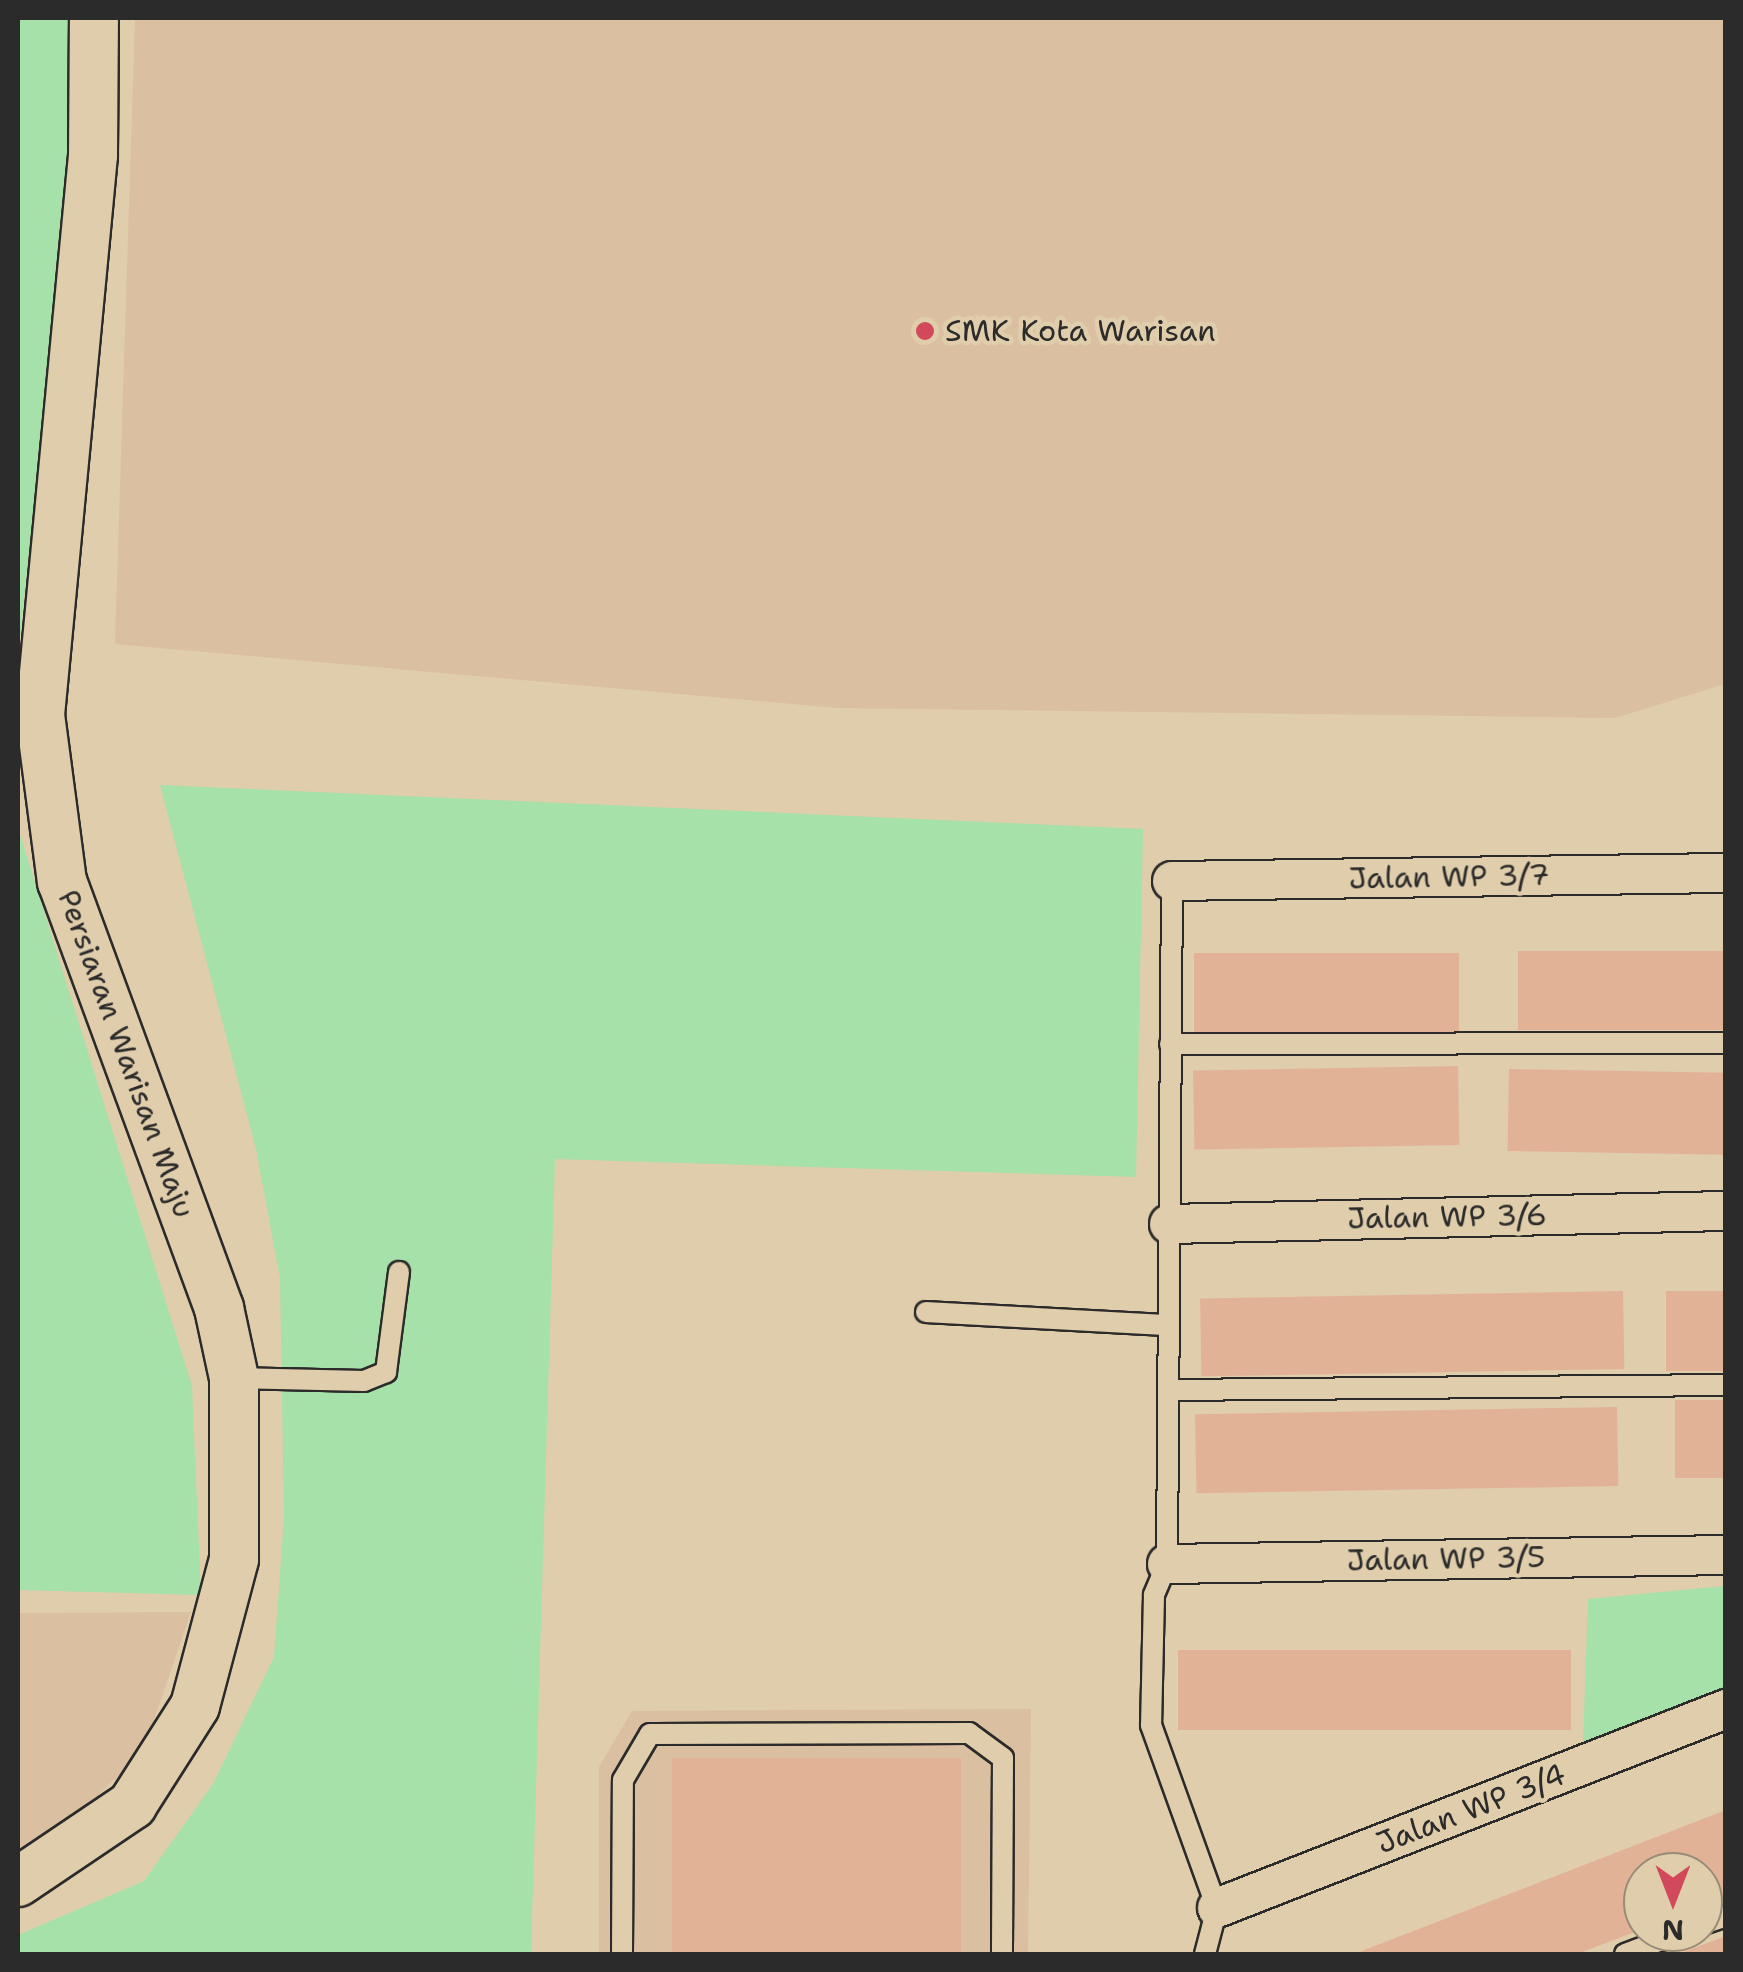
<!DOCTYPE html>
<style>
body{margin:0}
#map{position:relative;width:1743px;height:1972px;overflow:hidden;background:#e0cdab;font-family:"Shantell Sans",sans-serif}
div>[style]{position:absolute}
.built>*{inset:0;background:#dabfa0}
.green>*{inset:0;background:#a5e1a8}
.building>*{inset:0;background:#e2b297;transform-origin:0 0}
.roads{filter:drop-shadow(2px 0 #2b2b2b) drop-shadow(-2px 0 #2b2b2b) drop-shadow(0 2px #2b2b2b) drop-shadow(0 -2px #2b2b2b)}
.service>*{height:20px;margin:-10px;padding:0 10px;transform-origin:10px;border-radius:10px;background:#e0cdab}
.minor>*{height:38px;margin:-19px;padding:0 19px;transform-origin:19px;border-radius:19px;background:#e0cdab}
.tertiary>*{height:48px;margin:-24px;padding:0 24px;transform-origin:24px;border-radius:24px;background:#e0cdab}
.dots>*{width:28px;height:28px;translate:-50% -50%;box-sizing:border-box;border:5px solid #e0cdab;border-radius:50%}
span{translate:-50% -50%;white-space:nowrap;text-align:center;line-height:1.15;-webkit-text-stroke:9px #e0cdab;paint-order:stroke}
.poi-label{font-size:30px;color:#2b2b2b}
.left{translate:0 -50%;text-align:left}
.street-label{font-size:30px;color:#2b2b2b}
.frame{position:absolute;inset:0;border:20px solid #2b2b2b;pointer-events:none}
.north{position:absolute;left:1623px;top:1852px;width:100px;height:100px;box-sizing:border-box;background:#e0cdab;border:2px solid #988c78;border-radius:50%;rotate:180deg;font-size:28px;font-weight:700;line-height:40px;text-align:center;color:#2b2b2b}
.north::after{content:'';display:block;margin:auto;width:35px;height:45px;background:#d1495b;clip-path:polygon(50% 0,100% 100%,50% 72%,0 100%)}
</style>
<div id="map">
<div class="built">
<div style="clip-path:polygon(135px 18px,1725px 18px,1725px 684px,1615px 718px,837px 708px,115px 644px)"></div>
<div style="clip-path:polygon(191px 1612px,143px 1752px,49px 1842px,18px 1853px,18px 1613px)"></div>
<div style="clip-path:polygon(1031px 1709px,1028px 1954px,599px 1954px,599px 1767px,632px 1711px)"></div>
</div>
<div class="green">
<div style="clip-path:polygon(18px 18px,75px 18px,76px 95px,18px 658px)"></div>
<div style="clip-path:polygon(160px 785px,1143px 829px,1136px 1177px,555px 1159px,531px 1954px,18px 1954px,18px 1935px,144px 1881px,213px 1784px,274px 1657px,284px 1517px,280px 1278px,256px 1149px)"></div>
<div style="clip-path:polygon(18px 828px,192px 1386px,201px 1595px,18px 1590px)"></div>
<div style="clip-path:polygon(1725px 1586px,1725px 1690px,1583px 1746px,1588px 1599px)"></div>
</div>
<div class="building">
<div style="left:1518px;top:951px;width:208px;height:79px"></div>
<div style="left:1194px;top:953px;width:265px;height:79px"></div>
<div style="left:1458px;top:1066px;width:79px;height:265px;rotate:89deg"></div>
<div style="left:1509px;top:1069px;width:217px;height:82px;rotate:1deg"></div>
<div style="left:1623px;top:1291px;width:78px;height:423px;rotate:89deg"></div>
<div style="left:1666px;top:1291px;width:60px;height:80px"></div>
<div style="left:1675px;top:1400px;width:51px;height:78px"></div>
<div style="left:1617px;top:1407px;width:79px;height:422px;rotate:89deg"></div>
<div style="left:1178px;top:1650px;width:393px;height:80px"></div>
<div style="left:672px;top:1758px;width:289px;height:196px"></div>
<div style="clip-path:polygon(1726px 1810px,1726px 1897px,1703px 1906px,1703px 1872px,1643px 1872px,1643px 1929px,1577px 1954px,1354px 1954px)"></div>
<div style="clip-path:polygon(1726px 1936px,1726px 1954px,1678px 1954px)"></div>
</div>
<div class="roads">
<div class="service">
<div style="left:1172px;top:881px;width:683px;rotate:90.42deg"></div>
<div style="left:1167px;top:1564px;width:34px;rotate:113deg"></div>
<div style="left:1154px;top:1595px;width:130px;rotate:91.3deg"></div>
<div style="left:1151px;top:1725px;width:195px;rotate:70.2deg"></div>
<div style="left:1217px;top:1908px;width:48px;rotate:104.6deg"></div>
<div style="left:1170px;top:1044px;width:556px;rotate:-0.1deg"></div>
<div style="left:926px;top:1312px;width:243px;rotate:3.1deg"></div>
<div style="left:234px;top:1378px;width:130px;rotate:1.3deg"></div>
<div style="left:364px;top:1381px;width:24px;rotate:-22deg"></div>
<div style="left:386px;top:1372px;width:101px;rotate:-82.6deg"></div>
<div style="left:1168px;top:1390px;width:558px;rotate:-0.51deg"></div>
<div style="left:1703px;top:1924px;width:24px;rotate:-19deg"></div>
<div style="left:622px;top:1954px;width:174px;rotate:-89.7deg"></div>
<div style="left:623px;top:1780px;width:53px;rotate:-59.6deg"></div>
<div style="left:650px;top:1734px;width:319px;rotate:-0.2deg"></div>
<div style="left:969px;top:1733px;width:42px;rotate:36.3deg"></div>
<div style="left:1003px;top:1758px;width:196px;rotate:90.3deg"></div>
<div style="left:1625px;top:1954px;width:62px;rotate:-20.8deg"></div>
</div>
<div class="minor">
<div style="left:1172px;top:881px;width:554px;rotate:-0.83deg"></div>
<div style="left:1169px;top:1224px;width:557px;rotate:-1.34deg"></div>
<div style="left:1167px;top:1564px;width:559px;rotate:-0.92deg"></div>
<div style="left:1217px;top:1908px;width:547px;rotate:-21.35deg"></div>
</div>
<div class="tertiary">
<div style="left:18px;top:1882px;width:138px;rotate:-34deg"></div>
<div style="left:132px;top:1805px;width:117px;rotate:-57.5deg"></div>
<div style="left:195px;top:1706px;width:152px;rotate:-75.1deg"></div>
<div style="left:234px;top:1559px;width:181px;rotate:-90deg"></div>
<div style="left:234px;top:1378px;width:72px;rotate:-102.1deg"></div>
<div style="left:219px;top:1308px;width:454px;rotate:-110.2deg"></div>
<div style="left:62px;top:882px;width:168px;rotate:-97.5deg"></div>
<div style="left:40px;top:715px;width:563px;rotate:-84.59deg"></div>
<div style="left:93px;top:155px;width:137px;rotate:-89.6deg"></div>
</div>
</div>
<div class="dots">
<div style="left:925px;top:331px;background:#d1495b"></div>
</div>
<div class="poi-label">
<span class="left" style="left:945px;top:331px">SMK Kota Warisan</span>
</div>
<div class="street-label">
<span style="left:1449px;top:877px;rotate:-1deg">Jalan WP 3/7</span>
<span style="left:126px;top:1054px;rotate:70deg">Persiaran Warisan Maju</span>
<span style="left:1447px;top:1217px;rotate:-1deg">Jalan WP 3/6</span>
<span style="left:1446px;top:1559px;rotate:-1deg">Jalan WP 3/5</span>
<span style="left:1471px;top:1809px;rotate:-21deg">Jalan WP 3/4</span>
</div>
<div class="frame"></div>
<div class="north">N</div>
</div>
